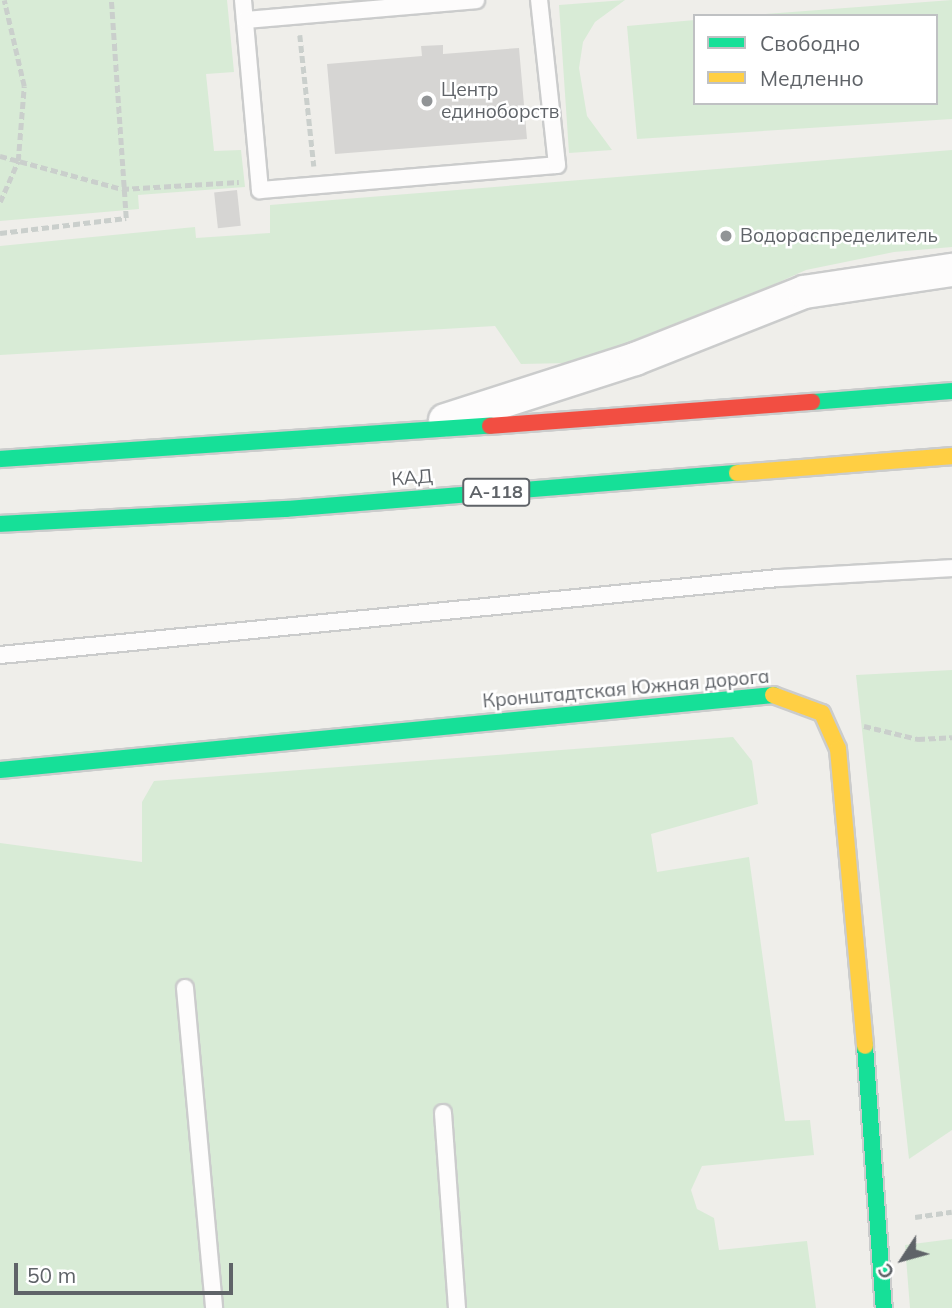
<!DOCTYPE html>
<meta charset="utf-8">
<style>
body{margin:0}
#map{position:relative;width:952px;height:1308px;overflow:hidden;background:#efeeea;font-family:Mulish,sans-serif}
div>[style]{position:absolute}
.green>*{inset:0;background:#d8ebd6}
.building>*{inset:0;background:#d6d5d3;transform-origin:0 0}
.path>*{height:4.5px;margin-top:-2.25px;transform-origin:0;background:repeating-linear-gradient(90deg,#cacfcc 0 7px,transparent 0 10.5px)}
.roads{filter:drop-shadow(2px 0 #cbcccc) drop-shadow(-2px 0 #cbcccc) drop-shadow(0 2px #cbcccc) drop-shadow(0 -2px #cbcccc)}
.lane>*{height:16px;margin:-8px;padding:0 8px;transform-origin:8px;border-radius:8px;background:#fdfcfc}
.street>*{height:32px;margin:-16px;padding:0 16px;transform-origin:16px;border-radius:16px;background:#fdfcfc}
.fast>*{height:16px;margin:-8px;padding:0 8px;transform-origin:8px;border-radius:8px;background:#16e098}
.slow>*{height:16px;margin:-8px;padding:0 8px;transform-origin:8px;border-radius:8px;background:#ffcf43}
.jam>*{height:16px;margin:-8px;padding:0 8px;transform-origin:8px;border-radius:8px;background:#f24e42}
.dots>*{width:19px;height:19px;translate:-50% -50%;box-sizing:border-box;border:4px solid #fff;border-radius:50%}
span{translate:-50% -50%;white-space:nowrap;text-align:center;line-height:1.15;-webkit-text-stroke:5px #fff;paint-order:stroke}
.shield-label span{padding:2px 5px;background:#fff;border:2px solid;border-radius:5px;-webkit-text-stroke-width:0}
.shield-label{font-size:18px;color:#5f6368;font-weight:700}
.poi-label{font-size:19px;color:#5f6368}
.left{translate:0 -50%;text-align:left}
.street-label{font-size:19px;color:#5f6368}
.legend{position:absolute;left:693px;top:14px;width:245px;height:91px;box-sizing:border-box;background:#fff;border:2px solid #bfc1c3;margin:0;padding:9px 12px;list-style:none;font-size:21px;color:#5f6368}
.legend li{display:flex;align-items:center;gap:14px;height:35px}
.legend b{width:35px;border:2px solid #bfc1c3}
.north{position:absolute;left:868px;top:1224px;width:70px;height:70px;-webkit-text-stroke:5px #fff;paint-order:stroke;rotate:234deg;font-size:19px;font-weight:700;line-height:28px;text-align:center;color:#5f6368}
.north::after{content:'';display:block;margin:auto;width:24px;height:32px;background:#5f6368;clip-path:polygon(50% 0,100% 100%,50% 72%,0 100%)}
.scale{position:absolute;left:14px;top:1263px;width:219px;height:32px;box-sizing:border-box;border:4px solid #5f6368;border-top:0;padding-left:9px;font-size:21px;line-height:24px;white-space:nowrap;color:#5f6368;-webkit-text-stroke:5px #fff;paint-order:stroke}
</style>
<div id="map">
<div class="green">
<div style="clip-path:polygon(0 0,227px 0,234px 72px,206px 74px,214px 151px,241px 150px,245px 187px,138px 195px,139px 209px,0 221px)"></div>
<div style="clip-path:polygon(625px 0,595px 22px,583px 42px,579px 68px,587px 116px,612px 150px,569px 153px,559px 5px)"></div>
<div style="clip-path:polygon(952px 0,952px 119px,637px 139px,627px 26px,695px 20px,695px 103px,936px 103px,936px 16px,740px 16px)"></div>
<div style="clip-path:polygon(952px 150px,952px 247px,894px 252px,806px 270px,685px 324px,570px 363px,521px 364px,495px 326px,0 355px,0 246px,195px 227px,196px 238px,270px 233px,270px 205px)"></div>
<div style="clip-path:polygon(952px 670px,952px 1130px,909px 1159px,856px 675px)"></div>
<div style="clip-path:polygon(733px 737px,752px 761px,758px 804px,651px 834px,657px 872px,749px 857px,785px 1121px,810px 1120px,814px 1155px,702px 1166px,691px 1190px,697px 1209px,714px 1218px,719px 1250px,807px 1241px,816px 1308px,0 1308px,0 843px,142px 862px,142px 802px,154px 781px)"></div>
<div style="clip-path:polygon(952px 1239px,952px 1308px,910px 1308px,905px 1245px)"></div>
</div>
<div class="building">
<div style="clip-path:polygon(443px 45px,443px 54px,519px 48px,527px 139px,335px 154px,327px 64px,422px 56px,421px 46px)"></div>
<div style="left:237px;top:190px;width:36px;height:23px;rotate:84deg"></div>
</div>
<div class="path">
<div style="left:300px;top:35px;width:132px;rotate:83.9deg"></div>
<div style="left:0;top:156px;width:126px;rotate:15.1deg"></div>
<div style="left:122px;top:189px;width:117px;rotate:-3.4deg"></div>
<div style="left:0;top:202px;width:45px;rotate:-66.3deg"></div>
<div style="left:18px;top:161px;width:75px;rotate:-85.4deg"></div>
<div style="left:24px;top:86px;width:88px;rotate:-103.1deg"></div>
<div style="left:0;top:233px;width:127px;rotate:-6.8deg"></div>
<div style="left:126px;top:218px;width:219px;rotate:-93.9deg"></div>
<div style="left:864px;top:726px;width:56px;rotate:13.5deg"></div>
<div style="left:918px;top:739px;width:34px;rotate:-3deg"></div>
<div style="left:915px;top:1217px;width:37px;rotate:-8deg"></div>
</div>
<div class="roads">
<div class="lane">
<div style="left:243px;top:0;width:191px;rotate:84.9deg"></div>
<div style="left:260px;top:190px;width:298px;rotate:-4.8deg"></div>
<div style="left:557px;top:165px;width:166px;rotate:-96.2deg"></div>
<div style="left:245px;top:20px;width:232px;rotate:-4.9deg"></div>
<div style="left:0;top:655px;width:783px;rotate:-5.65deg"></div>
<div style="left:779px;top:578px;width:173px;rotate:-3.3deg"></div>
<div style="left:185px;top:988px;width:321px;rotate:84.8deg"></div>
<div style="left:443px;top:1113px;width:196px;rotate:85.9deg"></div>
</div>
<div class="street">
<div style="left:445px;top:420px;width:200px;rotate:-17.8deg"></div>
<div style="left:635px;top:359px;width:182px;rotate:-21.6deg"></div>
<div style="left:804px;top:292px;width:150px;rotate:-8.5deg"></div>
</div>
<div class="fast">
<div style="left:812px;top:402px;width:140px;rotate:-4.5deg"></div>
<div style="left:0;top:459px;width:491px;rotate:-3.9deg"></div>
<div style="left:0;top:524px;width:286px;rotate:-3deg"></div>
<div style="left:286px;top:509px;width:452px;rotate:-4.6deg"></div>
<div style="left:0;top:770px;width:777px;rotate:-5.54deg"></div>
<div style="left:865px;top:1046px;width:263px;rotate:85.9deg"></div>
</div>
<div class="slow">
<div style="left:737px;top:473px;width:216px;rotate:-4.5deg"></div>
<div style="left:773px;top:695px;width:52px;rotate:20.2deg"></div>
<div style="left:822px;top:713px;width:39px;rotate:66deg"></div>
<div style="left:838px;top:749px;width:298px;rotate:84.8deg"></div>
</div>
<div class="jam">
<div style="left:490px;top:426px;width:323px;rotate:-4.3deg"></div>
</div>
</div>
<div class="dots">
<div style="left:427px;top:101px;background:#919496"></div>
<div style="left:726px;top:236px;background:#919496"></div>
</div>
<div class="shield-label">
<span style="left:496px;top:492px">А-118</span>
</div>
<div class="poi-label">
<span class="left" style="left:441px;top:101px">Центр<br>единоборств</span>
<span class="left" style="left:740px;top:236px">Водораспределитель</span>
</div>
<div class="street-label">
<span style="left:412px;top:478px;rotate:-5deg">КАД</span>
<span style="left:626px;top:689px;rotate:-5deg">Кронштадтская Южная дорога</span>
</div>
<ul class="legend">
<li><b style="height:9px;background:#16e098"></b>Свободно</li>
<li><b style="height:9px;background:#ffcf43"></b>Медленно</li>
</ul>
<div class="north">С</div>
<div class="scale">50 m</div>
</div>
